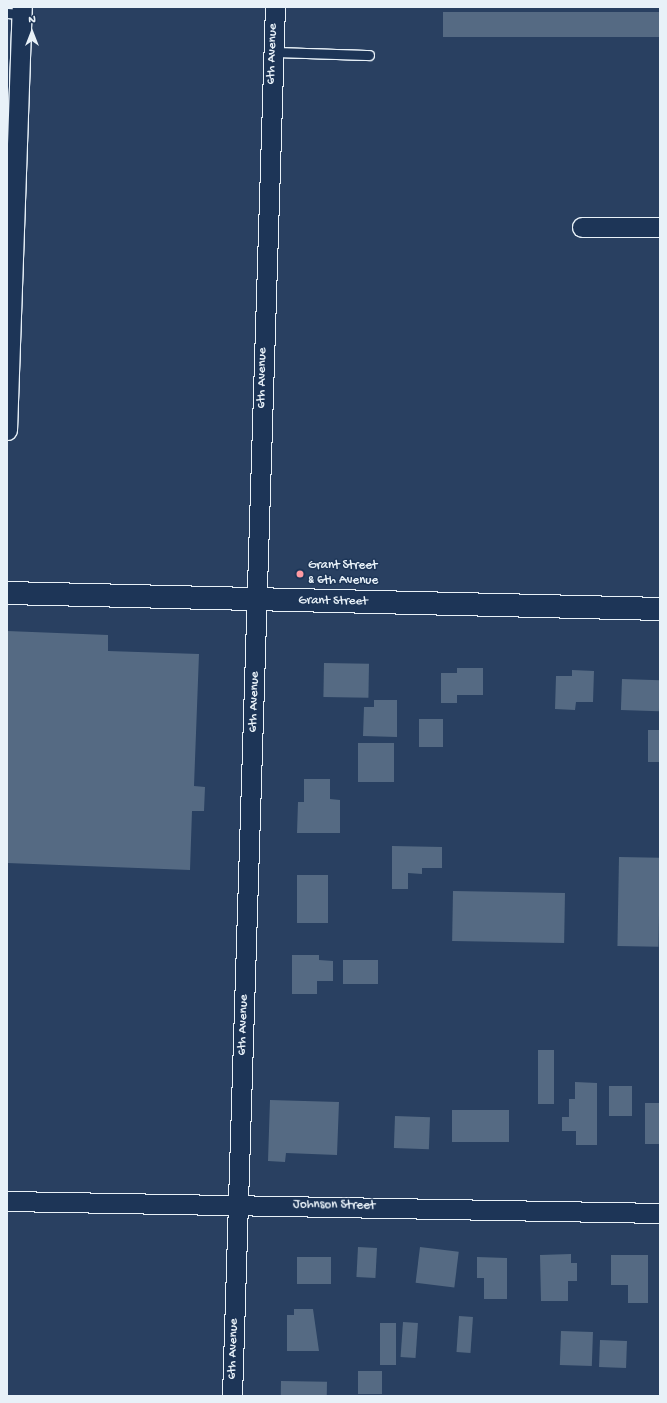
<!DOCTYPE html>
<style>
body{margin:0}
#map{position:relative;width:667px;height:1403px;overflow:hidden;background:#294061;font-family:"Gochi Hand",sans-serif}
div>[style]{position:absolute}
.building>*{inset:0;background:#556a83;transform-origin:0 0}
.roads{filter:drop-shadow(1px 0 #e8f1f8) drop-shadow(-1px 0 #e8f1f8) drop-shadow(0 1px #e8f1f8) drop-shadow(0 -1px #e8f1f8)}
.lane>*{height:9px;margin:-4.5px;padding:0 4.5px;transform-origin:4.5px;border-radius:4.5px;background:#1d3557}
.street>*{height:19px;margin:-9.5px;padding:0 9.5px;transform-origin:9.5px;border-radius:9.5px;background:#1d3557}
.secondary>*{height:22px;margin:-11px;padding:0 11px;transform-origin:11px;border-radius:11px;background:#1d3557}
.dots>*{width:11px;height:11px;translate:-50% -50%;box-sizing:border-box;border:2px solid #1d3557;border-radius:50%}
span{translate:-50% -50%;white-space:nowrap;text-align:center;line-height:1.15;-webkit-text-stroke:3px #1d3557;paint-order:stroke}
.street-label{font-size:13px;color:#e8f1f8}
.poi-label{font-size:13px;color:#e8f1f8}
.left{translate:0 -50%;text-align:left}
.frame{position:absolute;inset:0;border:8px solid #e8f1f8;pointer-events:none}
.north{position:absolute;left:12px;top:12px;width:40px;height:40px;-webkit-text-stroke:3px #1d3557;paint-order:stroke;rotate:0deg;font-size:11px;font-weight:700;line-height:16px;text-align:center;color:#e8f1f8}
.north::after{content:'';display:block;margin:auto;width:14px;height:18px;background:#e8f1f8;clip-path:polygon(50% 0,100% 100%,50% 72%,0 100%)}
</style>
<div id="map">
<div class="building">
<div style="left:443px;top:12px;width:217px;height:25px"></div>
<div style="clip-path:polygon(7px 631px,108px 635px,108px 651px,199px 654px,194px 786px,205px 787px,204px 811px,192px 811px,190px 870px,7px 863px)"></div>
<div style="left:324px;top:663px;width:45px;height:34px;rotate:1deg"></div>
<div style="clip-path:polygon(457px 668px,483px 668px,483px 695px,457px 695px,457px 703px,441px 703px,441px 673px,457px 673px)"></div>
<div style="clip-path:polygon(572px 670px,594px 671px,593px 702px,576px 702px,575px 710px,555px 709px,556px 676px,572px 676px)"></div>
<div style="left:622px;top:679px;width:38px;height:31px;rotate:2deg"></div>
<div style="clip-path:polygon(374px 700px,397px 700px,397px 737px,363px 736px,364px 707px,374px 707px)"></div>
<div style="left:419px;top:719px;width:24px;height:28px"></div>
<div style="left:648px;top:730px;width:12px;height:32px"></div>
<div style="left:358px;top:743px;width:36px;height:39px"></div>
<div style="clip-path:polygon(304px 779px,330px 779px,330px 799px,340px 800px,340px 833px,297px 833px,298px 802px,304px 802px)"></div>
<div style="clip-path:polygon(392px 846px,442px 847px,442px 868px,422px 868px,422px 874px,408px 873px,408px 889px,392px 889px)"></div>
<div style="left:619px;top:857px;width:41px;height:89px;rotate:1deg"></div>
<div style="left:297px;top:875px;width:31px;height:48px"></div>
<div style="left:453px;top:891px;width:112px;height:50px;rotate:1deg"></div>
<div style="clip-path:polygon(292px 955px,319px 955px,319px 960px,333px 961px,333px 981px,317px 981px,317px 994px,292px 994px)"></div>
<div style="left:343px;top:960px;width:35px;height:24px"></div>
<div style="left:538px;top:1050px;width:16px;height:54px"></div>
<div style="clip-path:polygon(575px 1082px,597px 1083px,597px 1145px,576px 1145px,576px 1131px,562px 1131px,562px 1117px,569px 1117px,569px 1099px,575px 1099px)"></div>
<div style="left:609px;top:1086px;width:23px;height:30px"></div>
<div style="clip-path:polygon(270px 1100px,339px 1102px,337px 1155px,286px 1153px,285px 1162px,268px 1161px)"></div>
<div style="left:645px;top:1103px;width:15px;height:41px"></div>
<div style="left:452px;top:1110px;width:57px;height:32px"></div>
<div style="left:395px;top:1116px;width:35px;height:32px;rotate:2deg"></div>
<div style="left:358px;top:1247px;width:19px;height:30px;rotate:3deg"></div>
<div style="left:420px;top:1247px;width:39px;height:36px;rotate:7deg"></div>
<div style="clip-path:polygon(571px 1254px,571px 1263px,577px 1263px,577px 1281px,568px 1281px,568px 1301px,541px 1301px,540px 1255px)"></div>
<div style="clip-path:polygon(611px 1255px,648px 1255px,648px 1303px,628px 1303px,628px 1285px,611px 1285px)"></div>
<div style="left:297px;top:1257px;width:34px;height:27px"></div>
<div style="clip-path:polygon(477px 1257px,507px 1258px,507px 1299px,484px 1299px,484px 1278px,477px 1278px)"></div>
<div style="clip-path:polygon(294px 1309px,313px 1309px,319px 1351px,287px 1351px,287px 1315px,294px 1315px)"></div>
<div style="left:459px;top:1316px;width:14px;height:36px;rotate:4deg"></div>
<div style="left:403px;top:1322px;width:15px;height:35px;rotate:4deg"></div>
<div style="left:380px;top:1323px;width:16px;height:42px"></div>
<div style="left:561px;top:1331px;width:32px;height:34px;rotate:2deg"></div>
<div style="left:600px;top:1340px;width:27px;height:27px;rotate:2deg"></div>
<div style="left:358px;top:1371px;width:24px;height:23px"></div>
<div style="left:281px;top:1381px;width:46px;height:15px;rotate:1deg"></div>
</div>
<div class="roads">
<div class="lane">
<div style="left:7px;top:13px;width:14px;rotate:4deg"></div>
<div style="left:273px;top:52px;width:96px;rotate:1.8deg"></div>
</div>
<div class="street">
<div style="left:582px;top:227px;width:78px"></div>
<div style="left:7px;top:430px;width:423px;rotate:-88deg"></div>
<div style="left:7px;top:1201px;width:653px;rotate:1.05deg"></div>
<div style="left:232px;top:1396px;width:1390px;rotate:-88.23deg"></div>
</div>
<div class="secondary">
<div style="left:7px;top:593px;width:653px;rotate:1.4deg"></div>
</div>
</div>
<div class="dots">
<div style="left:300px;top:574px;background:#ff9aa2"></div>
</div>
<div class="street-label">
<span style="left:273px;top:54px;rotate:-88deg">6th Avenue</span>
<span style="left:263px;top:378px;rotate:-89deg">6th Avenue</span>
<span style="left:333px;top:602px;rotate:1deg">Grant Street</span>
<span style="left:255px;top:702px;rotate:-88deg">6th Avenue</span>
<span style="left:244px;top:1025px;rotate:-88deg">6th Avenue</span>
<span style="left:334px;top:1206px;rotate:1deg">Johnson Street</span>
<span style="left:234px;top:1349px;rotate:-88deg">6th Avenue</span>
</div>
<div class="poi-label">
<span class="left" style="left:308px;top:574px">Grant Street<br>&amp; 6th Avenue</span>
</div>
<div class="frame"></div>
<div class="north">N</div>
</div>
